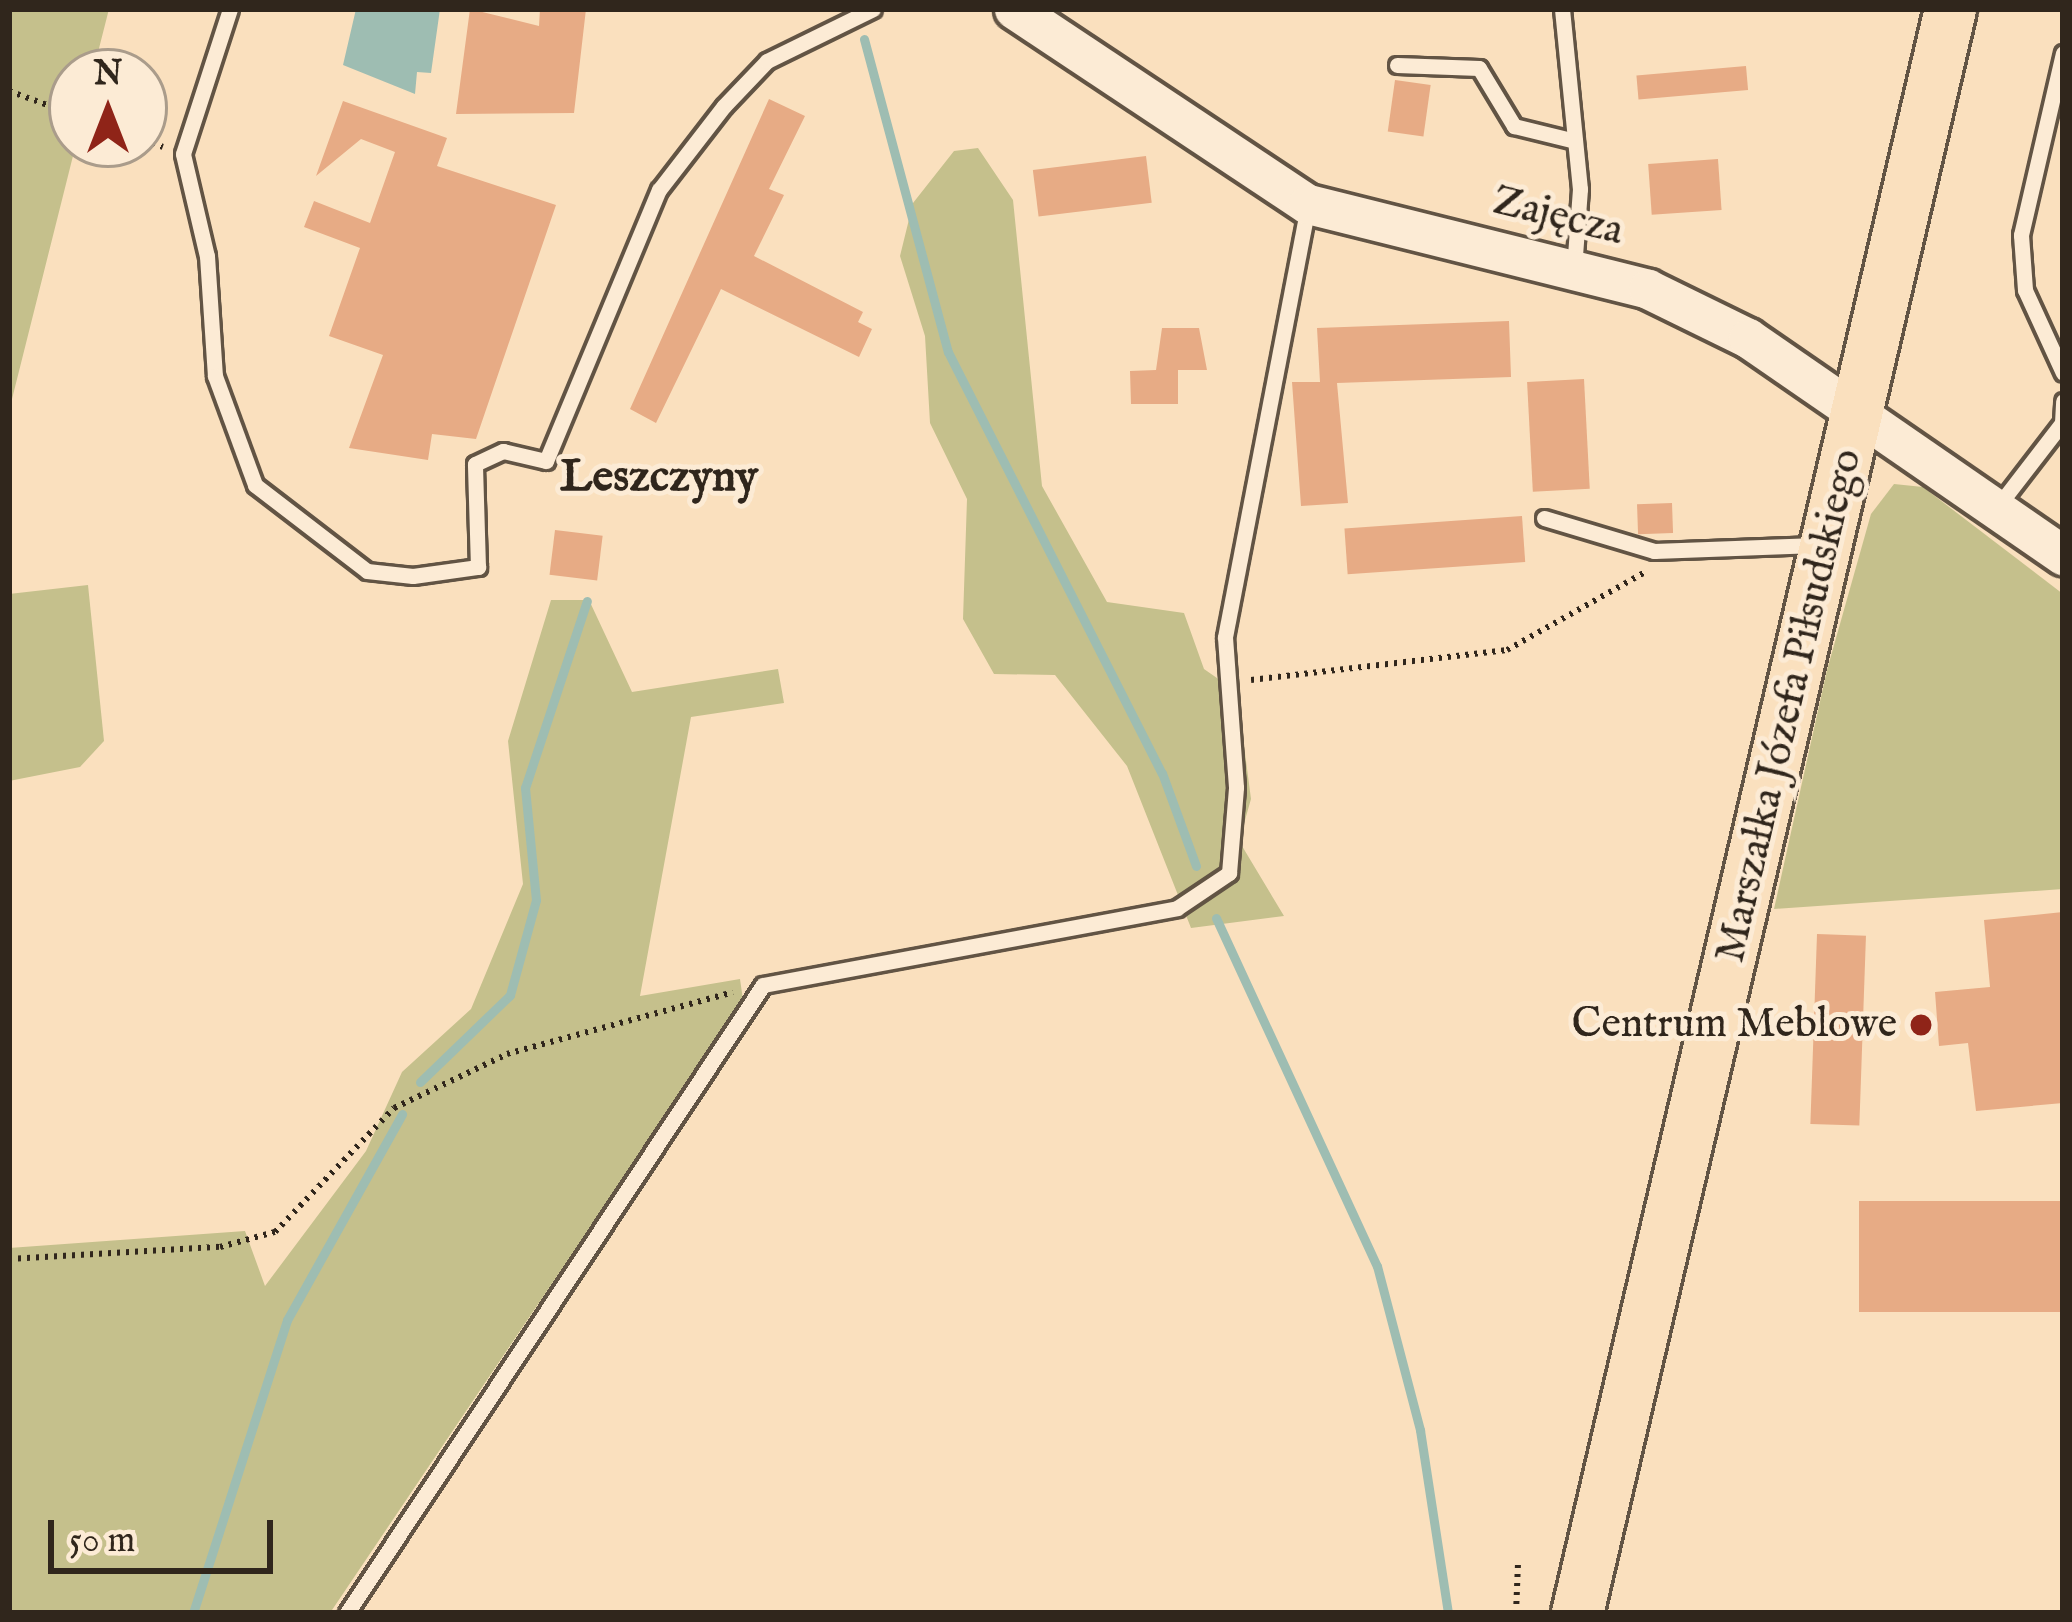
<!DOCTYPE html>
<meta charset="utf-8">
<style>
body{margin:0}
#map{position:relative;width:2072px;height:1622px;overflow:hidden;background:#fae0be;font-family:"IM FELL English",serif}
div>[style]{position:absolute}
.green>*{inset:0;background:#c5c08c}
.water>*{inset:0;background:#9ebdb2}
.stream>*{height:9px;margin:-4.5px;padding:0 4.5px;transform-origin:4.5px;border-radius:4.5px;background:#9ebdb2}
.building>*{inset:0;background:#e7ab85;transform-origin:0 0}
.path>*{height:6px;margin-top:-3px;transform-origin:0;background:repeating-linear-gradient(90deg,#30261c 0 3px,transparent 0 9px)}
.roads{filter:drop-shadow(3px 0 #625444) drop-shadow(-3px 0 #625444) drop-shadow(0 3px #625444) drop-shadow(0 -3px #625444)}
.service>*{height:15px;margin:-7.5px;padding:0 7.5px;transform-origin:7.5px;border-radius:7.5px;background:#fcebd5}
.tertiary>*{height:39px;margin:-19.5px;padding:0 19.5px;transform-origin:19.5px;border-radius:19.5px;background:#fcebd5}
.trunk>*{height:51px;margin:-25.5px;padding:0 25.5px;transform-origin:25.5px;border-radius:25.5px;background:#fae0be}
.dots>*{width:33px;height:33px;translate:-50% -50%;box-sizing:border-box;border:6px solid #fcebd5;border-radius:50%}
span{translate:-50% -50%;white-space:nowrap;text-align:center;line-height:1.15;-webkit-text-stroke:10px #fcebd5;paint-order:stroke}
.street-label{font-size:42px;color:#30261c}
.poi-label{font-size:42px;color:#30261c}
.right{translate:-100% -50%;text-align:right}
.neighbourhood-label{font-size:45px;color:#30261c;font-weight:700}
.frame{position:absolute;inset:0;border:12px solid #30261c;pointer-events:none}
.north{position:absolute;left:48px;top:48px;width:120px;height:120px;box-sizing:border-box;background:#fcebd5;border:3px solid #aa9c8b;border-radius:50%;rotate:0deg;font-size:33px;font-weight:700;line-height:48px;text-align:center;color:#30261c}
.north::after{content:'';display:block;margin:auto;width:42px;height:54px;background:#8f2418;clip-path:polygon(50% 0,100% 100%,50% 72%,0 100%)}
.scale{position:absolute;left:48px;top:1520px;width:225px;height:54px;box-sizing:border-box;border:6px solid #30261c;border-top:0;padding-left:15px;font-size:36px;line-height:42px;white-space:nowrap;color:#30261c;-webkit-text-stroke:9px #fcebd5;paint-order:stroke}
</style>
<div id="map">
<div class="green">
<div style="clip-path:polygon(9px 9px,109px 9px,93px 72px,72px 72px,76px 144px,9px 411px)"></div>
<div style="clip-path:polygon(978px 148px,1013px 200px,1042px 486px,1107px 602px,1184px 613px,1204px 669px,1237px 692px,1251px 799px,1239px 841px,1284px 916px,1191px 928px,1127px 766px,1055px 675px,994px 674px,963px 619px,967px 499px,930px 423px,925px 336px,900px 256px,913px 203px,954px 151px)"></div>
<div style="clip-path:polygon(1894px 484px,1923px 487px,2063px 594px,2063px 889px,1774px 909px,1827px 670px,1871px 514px)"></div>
<div style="clip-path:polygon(88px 585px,104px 741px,80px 767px,9px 781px,9px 594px)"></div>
<div style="clip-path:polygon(551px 600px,589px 600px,632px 692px,778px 669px,784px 703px,691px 717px,640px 996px,740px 979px,743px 1000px,330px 1613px,9px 1613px,9px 1248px,245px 1231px,265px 1286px,366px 1151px,402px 1072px,471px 1009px,523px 884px,508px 741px)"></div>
</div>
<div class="water">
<div style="clip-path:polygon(356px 9px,440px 9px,431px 73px,417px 72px,415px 94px,343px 65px)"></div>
</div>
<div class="stream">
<div style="left:864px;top:39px;width:324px;rotate:75deg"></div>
<div style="left:948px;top:352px;width:472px;rotate:63.1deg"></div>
<div style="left:1162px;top:773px;width:99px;rotate:69.9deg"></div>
<div style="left:1216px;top:918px;width:383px;rotate:65.2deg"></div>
<div style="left:1377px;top:1266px;width:170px;rotate:75.3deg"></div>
<div style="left:1420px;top:1430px;width:185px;rotate:81.3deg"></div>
<div style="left:420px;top:1082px;width:125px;rotate:-44deg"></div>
<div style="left:510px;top:995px;width:98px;rotate:-74.7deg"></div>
<div style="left:536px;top:900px;width:113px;rotate:-95.6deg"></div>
<div style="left:525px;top:788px;width:197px;rotate:-71.7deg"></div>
<div style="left:193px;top:1613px;width:308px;rotate:-72.2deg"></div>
<div style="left:287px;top:1320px;width:236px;rotate:-60.8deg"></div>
</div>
<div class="building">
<div style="clip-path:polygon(470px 9px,539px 26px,540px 9px,586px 9px,574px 113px,456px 114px)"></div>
<div style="left:1746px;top:66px;width:24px;height:110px;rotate:85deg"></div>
<div style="left:1395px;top:80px;width:36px;height:52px;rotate:8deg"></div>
<div style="clip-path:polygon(769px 99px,805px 116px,769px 189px,784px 195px,754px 256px,863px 312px,858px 322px,872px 329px,859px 357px,721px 289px,656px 423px,630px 409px)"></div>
<div style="clip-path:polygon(343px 101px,447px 138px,437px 166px,556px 205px,476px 439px,432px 434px,428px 460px,349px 448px,383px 355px,329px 336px,360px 248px,304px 227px,314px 201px,370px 223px,395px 152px,361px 139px,316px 176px)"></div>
<div style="left:1146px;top:156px;width:47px;height:114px;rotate:83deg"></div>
<div style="left:1718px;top:159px;width:51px;height:70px;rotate:86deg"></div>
<div style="clip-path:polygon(1509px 321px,1511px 377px,1337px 383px,1348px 503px,1301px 506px,1292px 382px,1320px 382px,1317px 328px)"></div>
<div style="clip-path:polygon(1162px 328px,1199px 328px,1207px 370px,1178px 370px,1178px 404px,1131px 404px,1130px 371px,1156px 370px)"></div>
<div style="left:1584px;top:379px;width:110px;height:57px;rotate:87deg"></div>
<div style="left:1672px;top:503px;width:30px;height:35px;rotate:88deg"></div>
<div style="left:1522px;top:516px;width:46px;height:178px;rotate:86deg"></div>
<div style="left:555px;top:530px;width:48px;height:45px;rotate:7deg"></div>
<div style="clip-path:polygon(2063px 912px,2063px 1103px,1976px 1111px,1968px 1043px,1939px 1046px,1935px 992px,1990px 987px,1984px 920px)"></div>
<div style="left:1817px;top:934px;width:49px;height:190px;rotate:2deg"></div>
<div style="left:2063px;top:1201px;width:111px;height:204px;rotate:90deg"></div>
</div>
<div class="path">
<div style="left:9px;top:91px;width:67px;rotate:20.1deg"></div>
<div style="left:144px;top:140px;width:20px;rotate:20deg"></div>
<div style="left:1251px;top:680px;width:258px;rotate:-6.7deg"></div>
<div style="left:1507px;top:650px;width:161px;rotate:-29.4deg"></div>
<div style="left:9px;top:1259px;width:211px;rotate:-3.3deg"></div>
<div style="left:220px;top:1247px;width:57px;rotate:-15.3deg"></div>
<div style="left:275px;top:1232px;width:172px;rotate:-46.2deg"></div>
<div style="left:394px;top:1108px;width:125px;rotate:-25.5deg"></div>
<div style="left:507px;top:1054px;width:234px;rotate:-15.3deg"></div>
<div style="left:1516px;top:1613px;width:50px;rotate:-87.7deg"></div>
</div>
<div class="roads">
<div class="service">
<div style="left:230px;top:9px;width:152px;rotate:108deg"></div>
<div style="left:183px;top:154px;width:105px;rotate:76.8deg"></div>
<div style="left:207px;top:256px;width:120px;rotate:86.2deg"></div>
<div style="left:215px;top:376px;width:116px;rotate:69.8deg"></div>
<div style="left:255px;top:485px;width:141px;rotate:37.5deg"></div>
<div style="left:367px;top:571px;width:46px;rotate:6.2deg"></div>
<div style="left:413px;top:576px;width:66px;rotate:-7.9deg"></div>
<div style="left:478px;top:567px;width:103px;rotate:-91.7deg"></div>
<div style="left:475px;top:464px;width:31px;rotate:-25deg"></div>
<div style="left:503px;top:451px;width:44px;rotate:13.1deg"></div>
<div style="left:546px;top:461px;width:294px;rotate:-67.4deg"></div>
<div style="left:659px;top:190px;width:106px;rotate:-52.3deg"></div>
<div style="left:724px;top:106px;width:62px;rotate:-46.3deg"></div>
<div style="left:767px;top:61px;width:118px;rotate:-26.1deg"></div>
<div style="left:1562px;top:9px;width:181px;rotate:84.3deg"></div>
<div style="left:1580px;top:189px;width:79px;rotate:94.3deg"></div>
<div style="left:2063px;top:53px;width:187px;rotate:103deg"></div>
<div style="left:2021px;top:235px;width:55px;rotate:85.8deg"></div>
<div style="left:2025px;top:290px;width:91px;rotate:65.4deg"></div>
<div style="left:1397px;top:65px;width:82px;rotate:2.1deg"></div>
<div style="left:1479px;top:68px;width:68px;rotate:58.9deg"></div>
<div style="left:1514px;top:126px;width:63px;rotate:13.8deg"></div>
<div style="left:1998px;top:506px;width:105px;rotate:-52.4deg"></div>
<div style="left:2062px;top:423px;width:22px;rotate:-87deg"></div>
<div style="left:1544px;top:518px;width:115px;rotate:16.7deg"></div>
<div style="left:1654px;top:551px;width:162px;rotate:-2.1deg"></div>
<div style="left:347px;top:1613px;width:753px;rotate:-56.48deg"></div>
<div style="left:763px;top:985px;width:421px;rotate:-10.5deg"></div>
<div style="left:1177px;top:908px;width:63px;rotate:-33.9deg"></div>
<div style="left:1229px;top:873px;width:86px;rotate:-85.3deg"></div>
<div style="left:1236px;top:787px;width:150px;rotate:-94.2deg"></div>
<div style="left:1225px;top:637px;width:438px;rotate:-79.1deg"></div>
</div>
<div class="tertiary">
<div style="left:1014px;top:9px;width:353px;rotate:33.6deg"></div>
<div style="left:1308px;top:204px;width:350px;rotate:14deg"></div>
<div style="left:1648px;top:289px;width:111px;rotate:26.1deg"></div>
<div style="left:1748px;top:338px;width:383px;rotate:34.6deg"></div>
</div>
<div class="trunk">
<div style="left:1577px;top:1613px;width:1647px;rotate:-76.91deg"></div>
</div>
</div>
<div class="dots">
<div style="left:1921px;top:1025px;background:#8f2418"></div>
</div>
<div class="street-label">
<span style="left:1558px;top:217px;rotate:14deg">Zajęcza</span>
<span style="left:1790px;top:706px;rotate:-77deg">Marszałka Józefa Piłsudskiego</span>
</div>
<div class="poi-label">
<span class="right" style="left:1897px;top:1025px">Centrum Meblowe</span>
</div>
<div class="neighbourhood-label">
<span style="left:659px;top:478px">Leszczyny</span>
</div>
<div class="frame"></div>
<div class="north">N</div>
<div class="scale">50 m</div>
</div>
